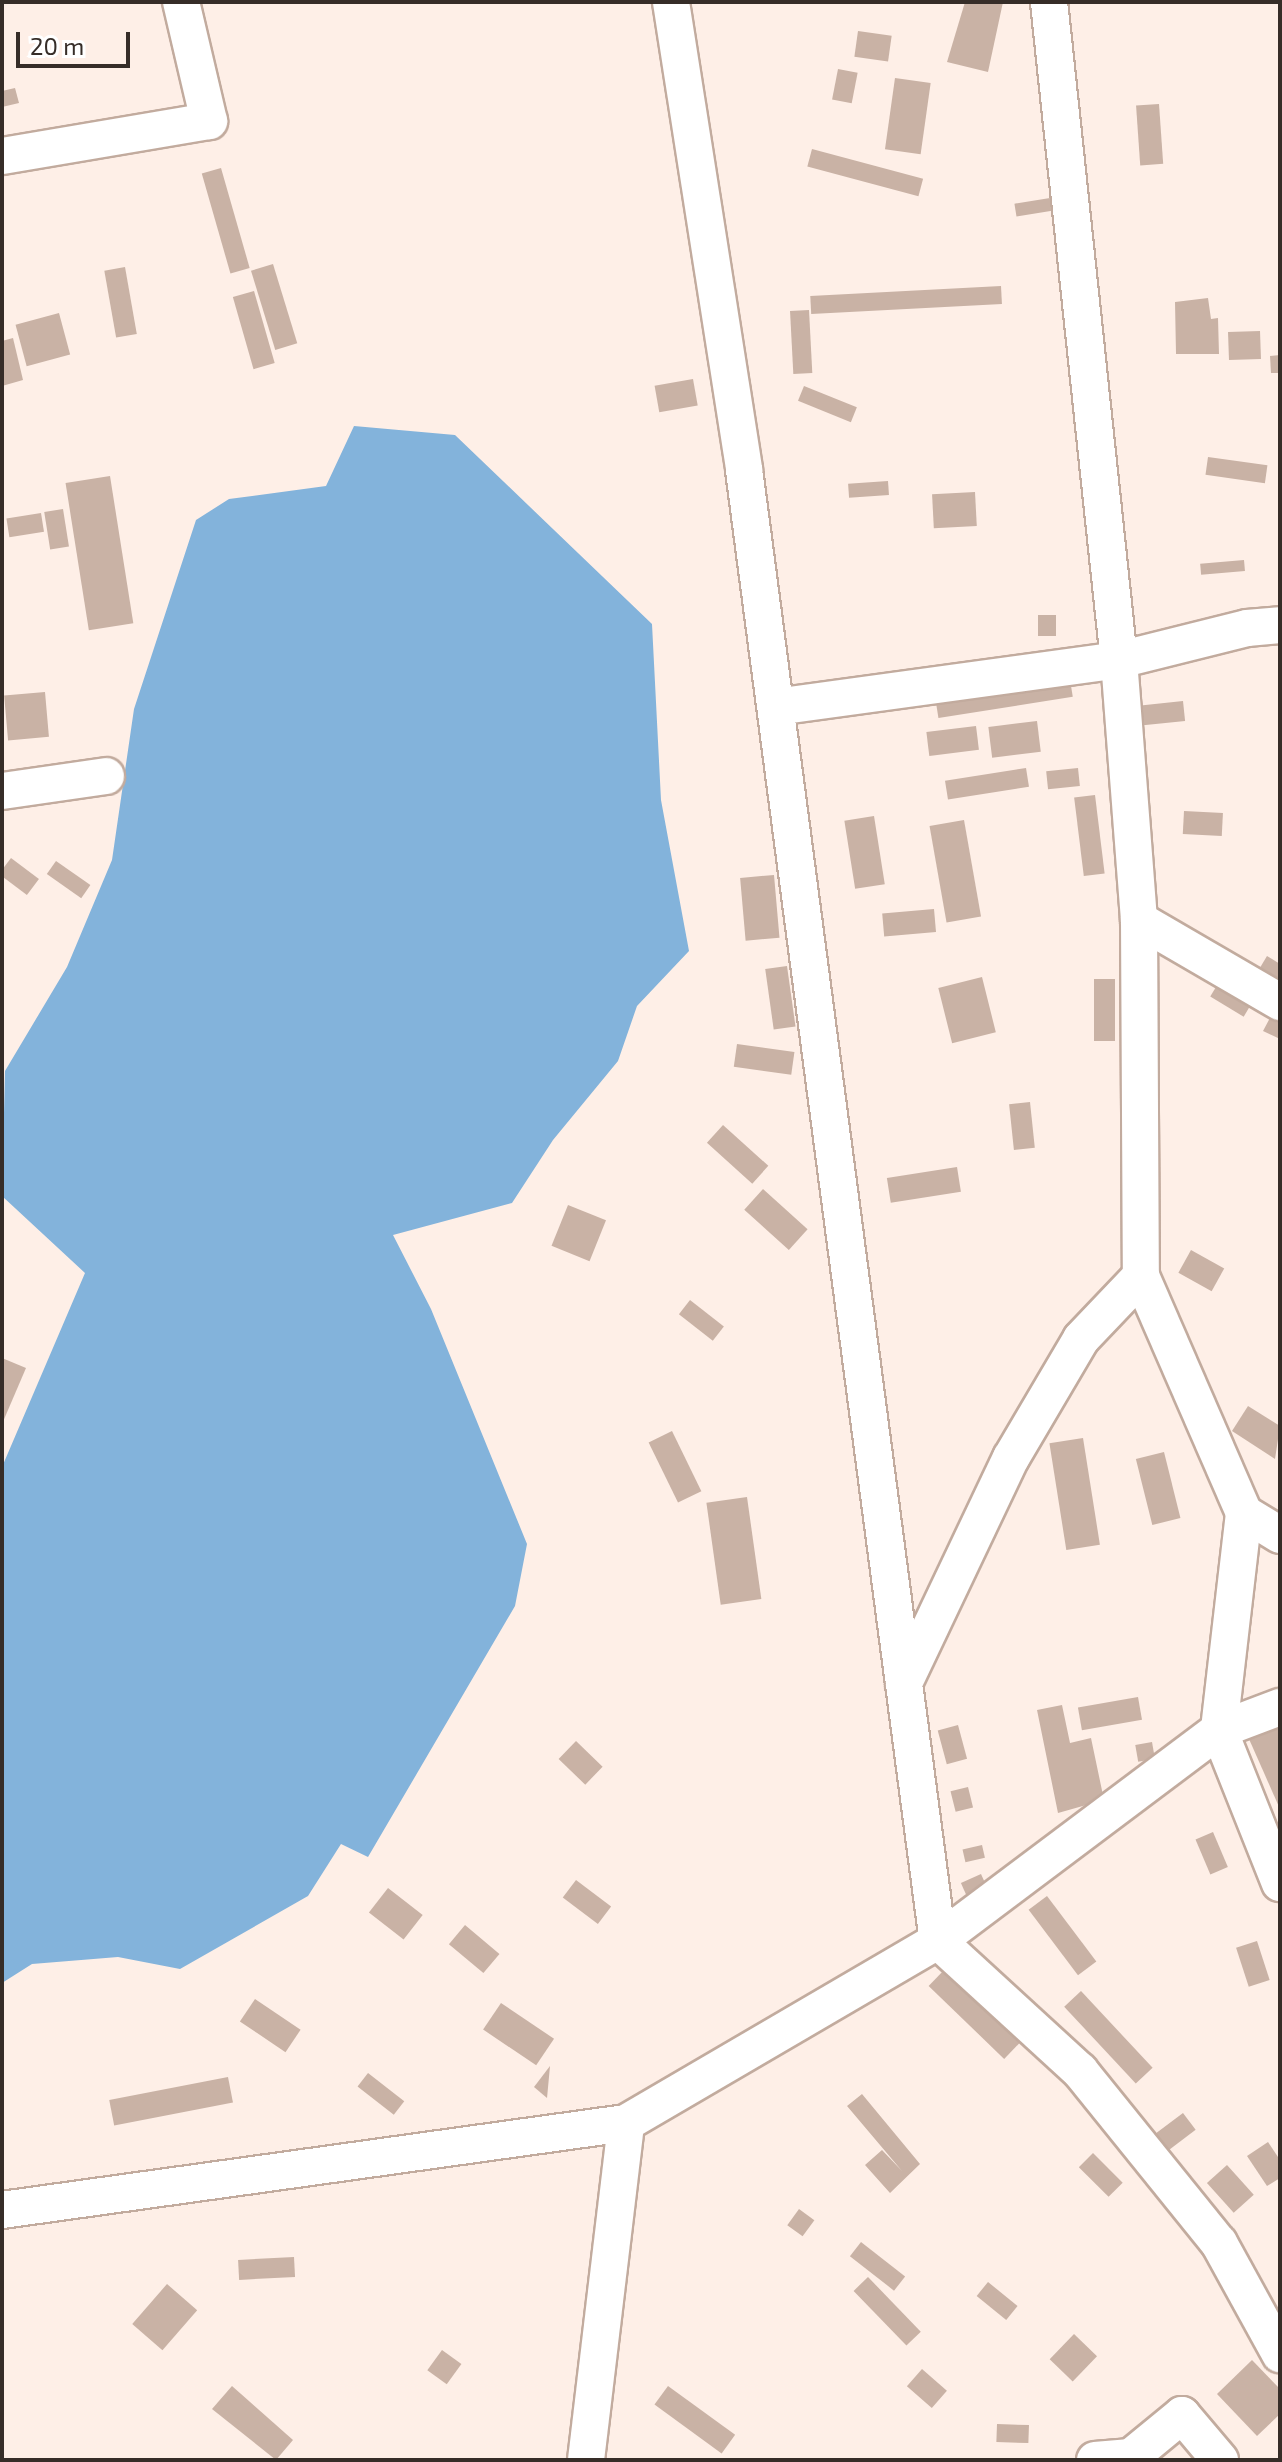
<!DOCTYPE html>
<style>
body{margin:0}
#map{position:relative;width:1282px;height:2462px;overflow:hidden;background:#feefe7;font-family:"Exo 2",sans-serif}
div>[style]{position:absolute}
.water>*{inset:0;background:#83b3db}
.building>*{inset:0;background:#c9b2a5;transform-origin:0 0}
.roads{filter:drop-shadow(2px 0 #c2ab9e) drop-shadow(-2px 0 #c2ab9e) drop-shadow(0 2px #c2ab9e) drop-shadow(0 -2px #c2ab9e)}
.street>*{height:36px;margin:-18px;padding:0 18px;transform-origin:18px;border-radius:18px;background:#fff}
span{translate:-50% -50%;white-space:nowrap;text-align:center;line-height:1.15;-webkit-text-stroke:6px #fff;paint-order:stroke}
.frame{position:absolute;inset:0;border:4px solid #362d28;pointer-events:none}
.scale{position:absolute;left:16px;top:32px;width:114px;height:36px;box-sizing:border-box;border:4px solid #362d28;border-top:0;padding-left:10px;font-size:24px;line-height:28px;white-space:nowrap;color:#362d28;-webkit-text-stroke:6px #fff;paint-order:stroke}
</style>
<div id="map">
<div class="water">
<div style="clip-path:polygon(354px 426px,455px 435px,652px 624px,661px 800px,689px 951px,637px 1006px,618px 1061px,553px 1140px,512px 1203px,393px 1235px,431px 1309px,527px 1544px,515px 1606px,368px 1857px,341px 1844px,308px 1896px,180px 1969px,118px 1957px,32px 1964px,2px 1983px,2px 1467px,85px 1273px,2px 1196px,5px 1071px,67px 967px,112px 860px,134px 709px,196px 520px,229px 499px,326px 486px)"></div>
</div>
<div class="building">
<div style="clip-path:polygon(965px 2px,1003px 2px,988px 72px,947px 62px)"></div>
<div style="left:858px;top:31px;width:34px;height:26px;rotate:8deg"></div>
<div style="left:838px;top:69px;width:20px;height:31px;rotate:11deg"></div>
<div style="left:895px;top:78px;width:36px;height:72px;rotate:8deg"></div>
<div style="clip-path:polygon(15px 88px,19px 103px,2px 107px,2px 91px)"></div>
<div style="left:1159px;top:104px;width:60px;height:23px;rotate:86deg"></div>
<div style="left:812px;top:149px;width:115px;height:18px;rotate:15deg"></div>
<div style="left:221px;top:168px;width:104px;height:20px;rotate:74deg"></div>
<div style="left:1050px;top:198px;width:13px;height:36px;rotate:81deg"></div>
<div style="left:273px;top:264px;width:83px;height:23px;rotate:73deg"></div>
<div style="left:125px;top:267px;width:68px;height:21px;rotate:80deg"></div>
<div style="left:1001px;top:286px;width:18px;height:191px;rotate:87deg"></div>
<div style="left:254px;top:291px;width:75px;height:22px;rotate:74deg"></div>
<div style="clip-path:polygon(1208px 298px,1211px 319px,1218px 318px,1219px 354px,1176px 354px,1175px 302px)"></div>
<div style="left:809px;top:310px;width:63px;height:19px;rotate:87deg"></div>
<div style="left:59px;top:313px;width:43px;height:45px;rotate:75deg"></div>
<div style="left:1260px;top:331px;width:28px;height:32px;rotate:88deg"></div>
<div style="clip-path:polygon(13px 338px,23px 380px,2px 386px,2px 341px)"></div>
<div style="clip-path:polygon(1280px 355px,1280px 373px,1271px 373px,1270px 356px)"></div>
<div style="left:693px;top:379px;width:27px;height:39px;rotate:80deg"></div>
<div style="left:804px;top:386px;width:57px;height:16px;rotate:22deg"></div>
<div style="left:1208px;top:457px;width:60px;height:18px;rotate:8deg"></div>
<div style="left:110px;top:476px;width:149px;height:45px;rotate:81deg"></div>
<div style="left:888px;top:481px;width:14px;height:40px;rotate:86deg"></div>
<div style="left:975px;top:492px;width:34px;height:43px;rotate:87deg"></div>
<div style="left:63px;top:509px;width:38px;height:19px;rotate:81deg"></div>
<div style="left:41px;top:513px;width:19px;height:35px;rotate:81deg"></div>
<div style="left:1244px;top:560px;width:11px;height:44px;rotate:85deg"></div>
<div style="left:1038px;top:615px;width:18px;height:21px"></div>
<div style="left:1069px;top:673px;width:24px;height:136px;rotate:81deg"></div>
<div style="left:45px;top:692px;width:45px;height:41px;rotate:85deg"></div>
<div style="left:1183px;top:701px;width:20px;height:52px;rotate:84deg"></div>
<div style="left:1037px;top:721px;width:31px;height:49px;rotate:83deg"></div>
<div style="left:976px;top:726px;width:24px;height:50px;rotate:83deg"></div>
<div style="left:1026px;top:768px;width:19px;height:82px;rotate:81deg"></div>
<div style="left:1078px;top:768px;width:18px;height:32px;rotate:84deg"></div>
<div style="left:1095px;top:795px;width:79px;height:21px;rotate:83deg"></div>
<div style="left:1184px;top:811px;width:39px;height:23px;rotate:3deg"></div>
<div style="left:874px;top:816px;width:69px;height:30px;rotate:81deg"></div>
<div style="left:964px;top:820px;width:98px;height:35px;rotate:80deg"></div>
<div style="left:11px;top:858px;width:35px;height:20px;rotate:37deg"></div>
<div style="left:56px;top:861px;width:42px;height:16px;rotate:35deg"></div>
<div style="left:774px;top:875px;width:63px;height:34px;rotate:85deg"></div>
<div style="left:934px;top:909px;width:23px;height:52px;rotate:85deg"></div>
<div style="clip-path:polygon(1267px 956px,1280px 964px,1280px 983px,1258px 971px)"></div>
<div style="left:787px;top:966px;width:61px;height:22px;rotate:82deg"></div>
<div style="left:982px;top:977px;width:57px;height:45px;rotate:76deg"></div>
<div style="left:1094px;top:979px;width:21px;height:62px"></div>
<div style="left:1219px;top:982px;width:39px;height:17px;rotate:31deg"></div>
<div style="clip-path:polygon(1271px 1016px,1280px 1020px,1280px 1039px,1263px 1031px)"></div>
<div style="left:737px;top:1044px;width:58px;height:23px;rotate:8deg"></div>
<div style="left:1030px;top:1102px;width:46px;height:21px;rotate:84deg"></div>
<div style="left:723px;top:1125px;width:61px;height:24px;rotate:42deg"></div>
<div style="left:957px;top:1167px;width:25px;height:71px;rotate:81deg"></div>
<div style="left:763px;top:1189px;width:60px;height:28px;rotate:42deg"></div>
<div style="left:568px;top:1205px;width:41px;height:44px;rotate:22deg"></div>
<div style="left:1191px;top:1250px;width:38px;height:26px;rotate:29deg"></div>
<div style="left:690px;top:1300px;width:43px;height:18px;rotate:38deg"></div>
<div style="clip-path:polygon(2px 1358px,26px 1368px,2px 1424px)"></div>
<div style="clip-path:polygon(1248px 1406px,1280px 1426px,1275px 1459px,1232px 1431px)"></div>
<div style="left:672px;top:1431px;width:67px;height:26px;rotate:64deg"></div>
<div style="left:1083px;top:1438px;width:108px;height:34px;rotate:81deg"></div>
<div style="left:1164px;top:1452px;width:68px;height:29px;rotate:76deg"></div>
<div style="left:747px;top:1497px;width:103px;height:41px;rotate:82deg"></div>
<div style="left:1138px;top:1697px;width:23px;height:61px;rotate:80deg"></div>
<div style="clip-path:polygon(1062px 1705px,1070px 1743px,1091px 1738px,1104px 1800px,1058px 1813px,1037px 1710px)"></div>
<div style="left:958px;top:1725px;width:35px;height:21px;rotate:75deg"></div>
<div style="clip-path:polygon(1280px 1725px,1280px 1809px,1249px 1739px)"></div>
<div style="left:576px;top:1741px;width:37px;height:25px;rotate:44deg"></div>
<div style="left:1152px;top:1742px;width:17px;height:17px;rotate:80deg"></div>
<div style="left:968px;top:1787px;width:21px;height:18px;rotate:76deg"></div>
<div style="left:1213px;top:1832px;width:38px;height:19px;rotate:67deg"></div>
<div style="left:982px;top:1845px;width:13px;height:20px;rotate:77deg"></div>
<div style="left:981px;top:1874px;width:22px;height:22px;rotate:66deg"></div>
<div style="left:576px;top:1880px;width:44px;height:22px;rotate:37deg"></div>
<div style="left:388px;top:1888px;width:44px;height:31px;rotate:38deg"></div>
<div style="left:1047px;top:1896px;width:82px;height:23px;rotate:53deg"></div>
<div style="left:465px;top:1925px;width:45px;height:25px;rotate:40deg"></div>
<div style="left:1257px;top:1941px;width:41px;height:22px;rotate:72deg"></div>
<div style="left:946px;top:1968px;width:105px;height:25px;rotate:44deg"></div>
<div style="left:1081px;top:1991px;width:105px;height:23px;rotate:47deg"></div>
<div style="left:255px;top:1999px;width:55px;height:27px;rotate:34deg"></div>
<div style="left:501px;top:2003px;width:64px;height:32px;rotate:34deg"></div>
<div style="clip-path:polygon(550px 2066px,547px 2098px,534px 2087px)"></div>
<div style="left:368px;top:2073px;width:46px;height:17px;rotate:38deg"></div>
<div style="left:228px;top:2077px;width:26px;height:121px;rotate:79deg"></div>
<div style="clip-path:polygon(862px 2094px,920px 2164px,890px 2193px,865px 2165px,882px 2150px,902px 2171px,847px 2106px)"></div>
<div style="left:1183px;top:2113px;width:21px;height:38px;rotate:53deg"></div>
<div style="clip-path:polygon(1268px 2142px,1280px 2160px,1280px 2178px,1267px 2186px,1247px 2156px)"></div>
<div style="left:1093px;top:2153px;width:42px;height:20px;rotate:45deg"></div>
<div style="left:1227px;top:2165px;width:40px;height:27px;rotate:48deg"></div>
<div style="left:799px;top:2209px;width:19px;height:20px;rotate:36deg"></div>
<div style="left:861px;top:2242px;width:56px;height:18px;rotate:38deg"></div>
<div style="left:294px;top:2257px;width:20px;height:56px;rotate:87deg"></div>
<div style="left:868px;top:2277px;width:76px;height:20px;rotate:46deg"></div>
<div style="left:988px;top:2282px;width:38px;height:18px;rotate:39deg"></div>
<div style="left:167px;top:2284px;width:40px;height:53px;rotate:41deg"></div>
<div style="left:1074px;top:2334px;width:32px;height:35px;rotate:44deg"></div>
<div style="left:442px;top:2350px;width:24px;height:25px;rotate:36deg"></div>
<div style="clip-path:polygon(1252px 2360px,1280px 2389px,1280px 2414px,1257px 2436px,1217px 2394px)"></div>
<div style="left:922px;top:2369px;width:33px;height:23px;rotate:41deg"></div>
<div style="clip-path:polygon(232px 2386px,293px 2440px,276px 2460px,212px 2409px)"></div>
<div style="left:668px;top:2386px;width:83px;height:23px;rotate:36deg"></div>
<div style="left:997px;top:2424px;width:32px;height:18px;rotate:2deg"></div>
</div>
<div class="roads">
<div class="street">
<div style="left:671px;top:2px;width:474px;rotate:81.1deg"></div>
<div style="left:744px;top:470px;width:1484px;rotate:82.49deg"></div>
<div style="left:938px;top:1941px;width:193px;rotate:42.5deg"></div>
<div style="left:1080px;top:2071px;width:221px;rotate:51.1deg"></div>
<div style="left:1219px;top:2243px;width:127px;rotate:61.2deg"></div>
<div style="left:1049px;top:2px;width:662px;rotate:83.93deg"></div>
<div style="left:1119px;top:660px;width:261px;rotate:85.6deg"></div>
<div style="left:1139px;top:920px;width:356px;rotate:89.7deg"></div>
<div style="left:1141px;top:1276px;width:258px;rotate:66.5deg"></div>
<div style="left:1244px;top:1513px;width:218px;rotate:96.6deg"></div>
<div style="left:1219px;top:1730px;width:165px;rotate:68.3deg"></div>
<div style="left:2px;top:156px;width:210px;rotate:-9.6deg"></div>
<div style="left:209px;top:121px;width:122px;rotate:-103.2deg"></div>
<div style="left:776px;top:707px;width:346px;rotate:-7.8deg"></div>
<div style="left:1119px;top:660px;width:132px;rotate:-14deg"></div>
<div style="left:1247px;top:628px;width:33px;rotate:-5deg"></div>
<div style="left:2px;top:791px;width:105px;rotate:-8.2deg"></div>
<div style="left:1139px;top:920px;width:163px;rotate:30.2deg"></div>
<div style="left:1244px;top:1513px;width:42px;rotate:31.4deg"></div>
<div style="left:904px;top:1683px;width:249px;rotate:-64.6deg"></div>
<div style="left:1011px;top:1458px;width:138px;rotate:-59.5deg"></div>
<div style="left:1081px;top:1339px;width:87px;rotate:-46.4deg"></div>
<div style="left:2px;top:2210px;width:630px;rotate:-7.94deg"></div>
<div style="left:626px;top:2123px;width:361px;rotate:-30.3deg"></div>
<div style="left:938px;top:1941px;width:351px;rotate:-36.9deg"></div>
<div style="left:1219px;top:1730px;width:65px;rotate:-20.7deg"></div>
<div style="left:586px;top:2460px;width:339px;rotate:-83.2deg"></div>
<div style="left:1095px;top:2460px;width:36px;rotate:-5deg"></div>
<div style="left:1131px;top:2457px;width:66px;rotate:-39.5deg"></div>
<div style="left:1182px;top:2415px;width:59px;rotate:49.8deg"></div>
</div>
</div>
<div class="frame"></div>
<div class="scale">20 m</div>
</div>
